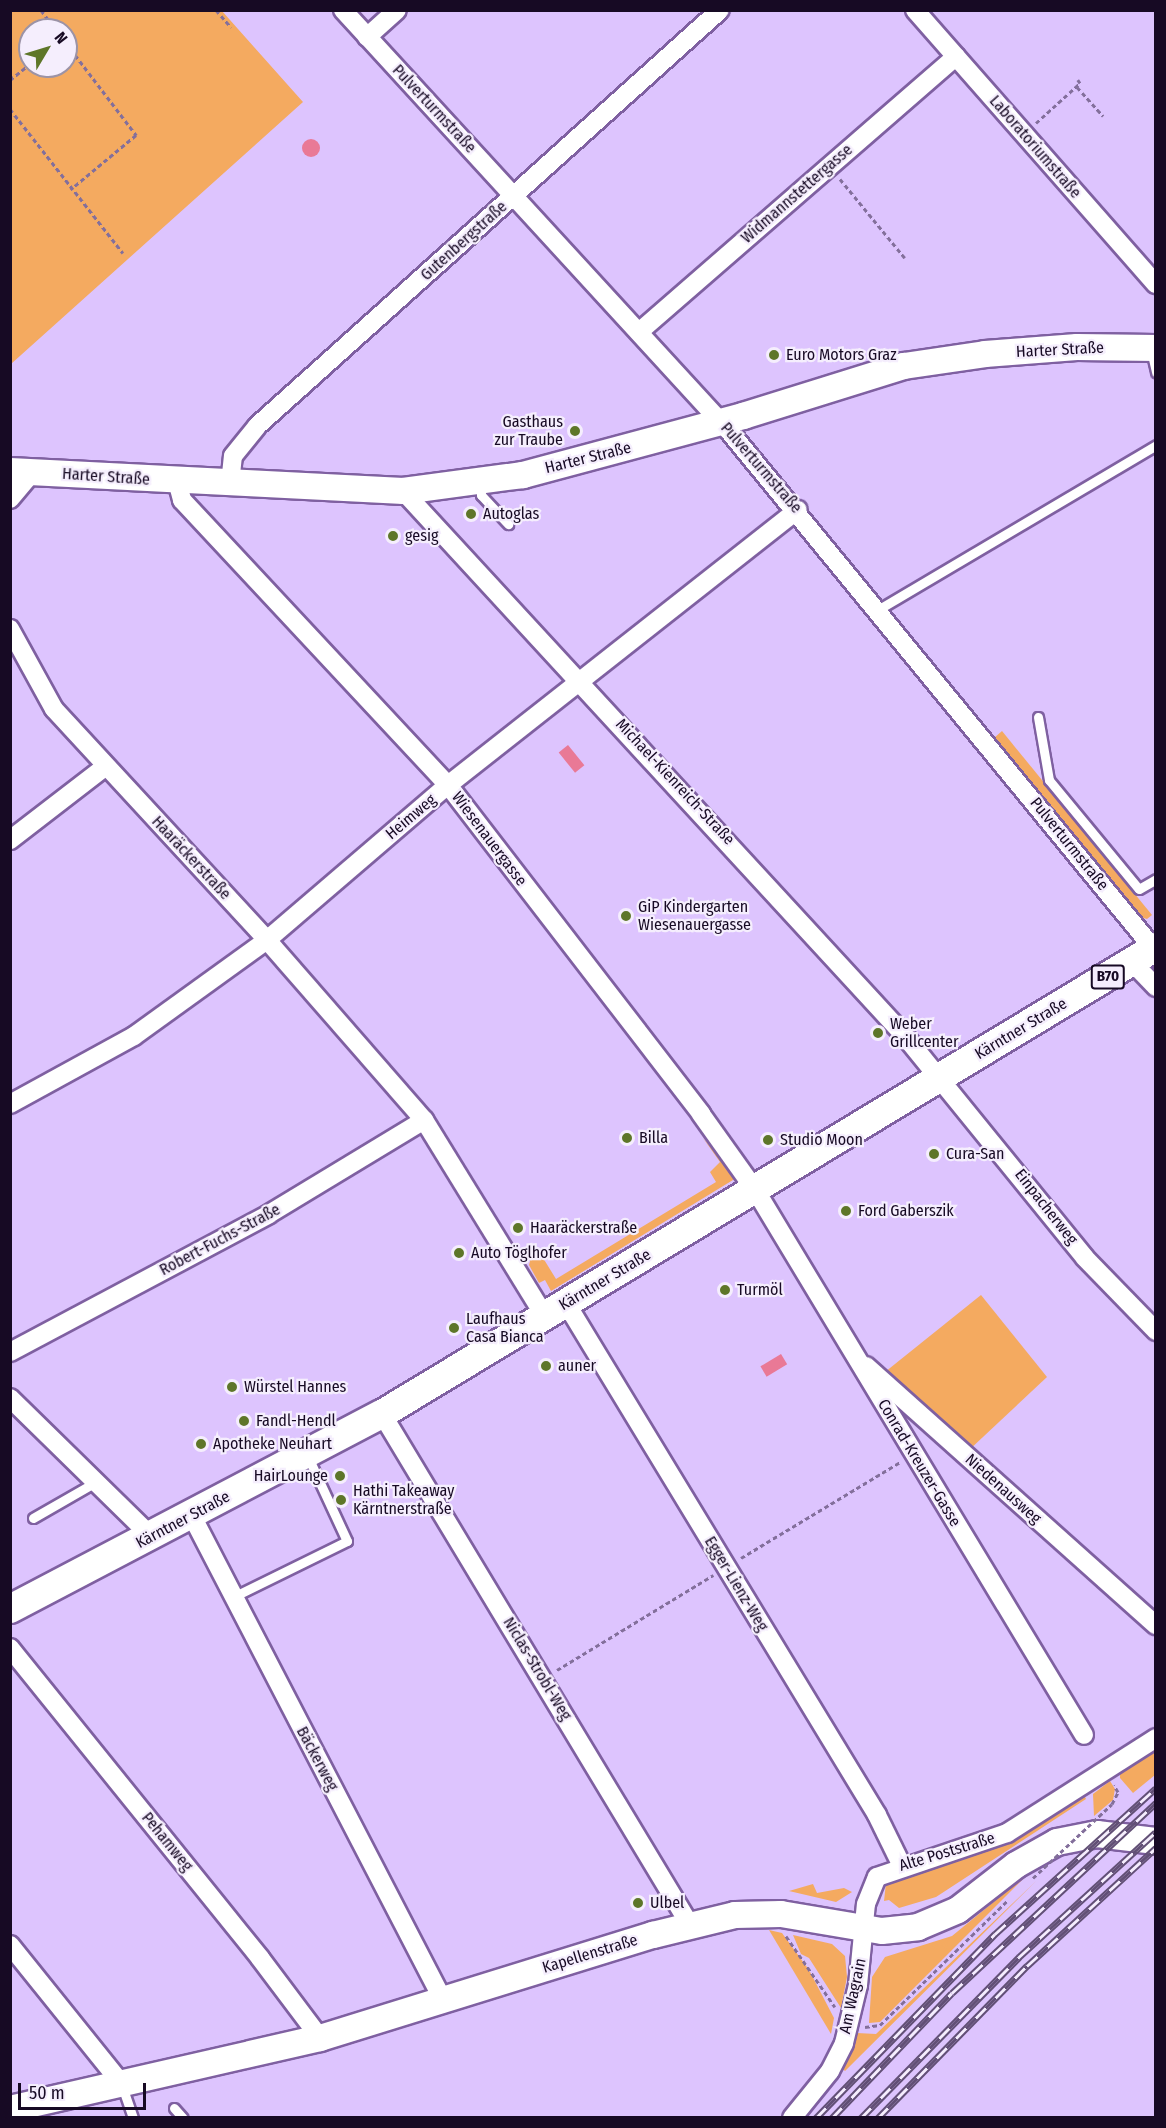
<!DOCTYPE html>
<meta charset="utf-8">
<style>
body{margin:0}
#map{position:relative;width:1166px;height:2128px;overflow:hidden;background:#ddc4fe;font-family:"Fira Sans Condensed",sans-serif}
div>[style]{position:absolute}
.green>*{inset:0;background:#f4aa60}
.water>*{inset:0;background:#e97996;transform-origin:0 0}
.round{border-radius:50%}
.path>*{height:3px;margin-top:-1.5px;transform-origin:0;background:repeating-linear-gradient(90deg,#836f9b 0 4.5px,transparent 0 7.5px)}
.roads{filter:drop-shadow(2px 0 #7f60a1) drop-shadow(-2px 0 #7f60a1) drop-shadow(0 2px #7f60a1) drop-shadow(0 -2px #7f60a1)}
.service>*{height:9px;margin:-4.5px;padding:0 4.5px;transform-origin:4.5px;border-radius:4.5px;background:#fff}
.minor>*{height:18px;margin:-9px;padding:0 9px;transform-origin:9px;border-radius:9px;background:#fff}
.secondary>*{height:26px;margin:-13px;padding:0 13px;transform-origin:13px;border-radius:13px;background:#fff}
.primary>*{height:28px;margin:-14px;padding:0 14px;transform-origin:14px;border-radius:14px;background:#fff}
.rail>*{height:7px;margin-top:-3.5px;transform-origin:0;background:repeating-linear-gradient(90deg,#f5eefd 0 14px,#625076 0 28px);box-sizing:border-box;border-block:2px solid #625076}
.path-bridge>*{height:3px;margin-top:-1.5px;transform-origin:0;background:repeating-linear-gradient(90deg,#836f9b 0 4.5px,transparent 0 7.5px)}
.dots>*{width:16px;height:16px;translate:-50% -50%;box-sizing:border-box;border:3px solid #f5eefd;border-radius:50%}
span{translate:-50% -50%;white-space:nowrap;text-align:center;line-height:1.15;-webkit-text-stroke:4.5px #f5eefd;paint-order:stroke}
.shield-label span{padding:2px 4px;background:#f5eefd;border:2px solid;border-radius:4px;-webkit-text-stroke-width:0}
.shield-label{font-size:15px;color:#170a24;font-weight:700}
.street-label{font-size:16px;color:#170a24}
.poi-label{font-size:16px;color:#170a24}
.left{translate:0 -50%;text-align:left}
.right{translate:-100% -50%;text-align:right}
.frame{position:absolute;inset:0;border:12px solid #170a24;pointer-events:none}
.north{position:absolute;left:18px;top:18px;width:60px;height:60px;box-sizing:border-box;background:#f5eefd;border:2px solid #9c93a6;border-radius:50%;rotate:52deg;font-size:16px;font-weight:700;line-height:24px;text-align:center;color:#170a24}
.north::after{content:'';display:block;margin:auto;width:21px;height:27px;background:#5e7629;clip-path:polygon(50% 0,100% 100%,50% 72%,0 100%)}
.scale{position:absolute;left:18px;top:2083px;width:128px;height:27px;box-sizing:border-box;border:3px solid #170a24;border-top:0;padding-left:8px;font-size:18px;line-height:21px;white-space:nowrap;color:#170a24;-webkit-text-stroke:4px #f5eefd;paint-order:stroke}
</style>
<div id="map">
<div class="green">
<div style="clip-path:polygon(evenodd,11px 10px,222px 11px,303px 102px,11px 364px,11px 10px,30px 30px,66px 30px,66px 66px,30px 66px,30px 30px)"></div>
<div style="clip-path:polygon(1002px 731px,1152px 915px,1147px 919px,1140px 917px,994px 738px)"></div>
<div style="clip-path:polygon(703px 1138px,734px 1175px,733px 1180px,551px 1291px,545px 1280px,539px 1283px,529px 1265px,531px 1258px,540px 1253px,556px 1279px,716px 1182px,710px 1172px,720px 1162px)"></div>
<div style="clip-path:polygon(981px 1295px,1047px 1377px,968px 1451px,885px 1372px)"></div>
<div style="clip-path:polygon(1155px 1746px,1155px 1775px,1133px 1793px,1120px 1778px,1120px 1772px)"></div>
<div style="clip-path:polygon(1110px 1781px,1115px 1789px,1113px 1800px,1094px 1816px,1093px 1794px)"></div>
<div style="clip-path:polygon(1084px 1795px,1086px 1799px,936px 1897px,899px 1908px,889px 1900px,884px 1901px,886px 1883px,1022px 1834px)"></div>
<div style="clip-path:polygon(1029px 1873px,880px 2022px,869px 2023px,872px 1977px,885px 1957px,952px 1936px)"></div>
<div style="clip-path:polygon(1036px 1881px,845px 2071px,842px 2068px,857px 2033px,876px 2034px)"></div>
<div style="clip-path:polygon(813px 1884px,817px 1893px,844px 1888px,852px 1892px,836px 1902px,789px 1891px)"></div>
<div style="clip-path:polygon(769px 1930px,782px 1933px,809px 1970px,834px 2018px,831px 2034px)"></div>
<div style="clip-path:polygon(793px 1935px,832px 1944px,845px 1956px,847px 1977px,841px 2008px,809px 1958px,801px 1954px)"></div>
</div>
<div class="water">
<div class="round" style="left:302px;top:139px;width:18px;height:18px"></div>
<div style="left:568px;top:745px;width:26px;height:12px;rotate:51deg"></div>
<div style="left:781px;top:1354px;width:12px;height:24px;rotate:59deg"></div>
</div>
<div class="path">
<div style="left:41px;top:10px;width:25px;rotate:53deg"></div>
<div style="left:216px;top:10px;width:23px;rotate:49deg"></div>
<div style="left:66px;top:43px;width:116px;rotate:52.7deg"></div>
<div style="left:136px;top:135px;width:85px;rotate:140.3deg"></div>
<div style="left:10px;top:80px;width:26px;rotate:-39deg"></div>
<div style="left:1077px;top:87px;width:39px;rotate:48deg"></div>
<div style="left:10px;top:109px;width:183px;rotate:51.9deg"></div>
<div style="left:1036px;top:123px;width:59px;rotate:-42.3deg"></div>
<div style="left:1080px;top:83px;width:4px;rotate:-124deg"></div>
<div style="left:840px;top:179px;width:102px;rotate:50.6deg"></div>
<div style="left:741px;top:1558px;width:186px;rotate:-31.1deg"></div>
<div style="left:557px;top:1670px;width:183px;rotate:-31.3deg"></div>
<div style="left:1112px;top:1804px;width:13px;rotate:-63deg"></div>
<div style="left:1118px;top:1792px;width:8px;rotate:-120deg"></div>
<div style="left:786px;top:1936px;width:86px;rotate:55.4deg"></div>
<div style="left:865px;top:2027px;width:15px;rotate:-8deg"></div>
<div style="left:880px;top:2025px;width:180px;rotate:-44.3deg"></div>
</div>
<div class="roads">
<div class="service">
<div style="left:1151px;top:350px;width:23px;rotate:77deg"></div>
<div style="left:480px;top:483px;width:12px;rotate:85deg"></div>
<div style="left:481px;top:495px;width:40px;rotate:47deg"></div>
<div style="left:879px;top:609px;width:322px;rotate:-30.6deg"></div>
<div style="left:1038px;top:717px;width:64px;rotate:80.1deg"></div>
<div style="left:1049px;top:780px;width:141px;rotate:50.5deg"></div>
<div style="left:1139px;top:889px;width:20px;rotate:-30deg"></div>
<div style="left:33px;top:1518px;width:70px;rotate:-29.8deg"></div>
<div style="left:233px;top:1597px;width:127px;rotate:-26.2deg"></div>
<div style="left:347px;top:1541px;width:93px;rotate:-114.9deg"></div>
<div style="left:122px;top:2086px;width:34px;rotate:71deg"></div>
<div style="left:174px;top:2108px;width:13px;rotate:48deg"></div>
</div>
<div class="minor">
<div style="left:343px;top:10px;width:571px;rotate:47.48deg"></div>
<div style="left:729px;top:431px;width:669px;rotate:50.64deg"></div>
<div style="left:915px;top:10px;width:365px;rotate:48.7deg"></div>
<div style="left:367px;top:37px;width:40px;rotate:-42deg"></div>
<div style="left:639px;top:332px;width:420px;rotate:-41deg"></div>
<div style="left:177px;top:481px;width:20px;rotate:75deg"></div>
<div style="left:182px;top:500px;width:390px;rotate:47deg"></div>
<div style="left:448px;top:785px;width:415px;rotate:52.4deg"></div>
<div style="left:701px;top:1114px;width:95px;rotate:54.5deg"></div>
<div style="left:756px;top:1191px;width:635px;rotate:58.91deg"></div>
<div style="left:230px;top:484px;width:28px;rotate:-84deg"></div>
<div style="left:233px;top:456px;width:38px;rotate:-51deg"></div>
<div style="left:257px;top:426px;width:622px;rotate:-41.94deg"></div>
<div style="left:403px;top:491px;width:740px;rotate:47.36deg"></div>
<div style="left:904px;top:1035px;width:287px;rotate:50.9deg"></div>
<div style="left:1085px;top:1258px;width:102px;rotate:45.8deg"></div>
<div style="left:10px;top:499px;width:35px;rotate:-50deg"></div>
<div style="left:10px;top:629px;width:91px;rotate:61.2deg"></div>
<div style="left:54px;top:709px;width:314px;rotate:47.3deg"></div>
<div style="left:267px;top:940px;width:239px;rotate:48.9deg"></div>
<div style="left:424px;top:1120px;width:231px;rotate:58.4deg"></div>
<div style="left:10px;top:840px;width:121px;rotate:-37.6deg"></div>
<div style="left:1132px;top:962px;width:35px;rotate:46deg"></div>
<div style="left:10px;top:1104px;width:141px;rotate:-28.7deg"></div>
<div style="left:134px;top:1036px;width:164px;rotate:-35.8deg"></div>
<div style="left:267px;top:940px;width:238px;rotate:-40.6deg"></div>
<div style="left:448px;top:785px;width:445px;rotate:-38.2deg"></div>
<div style="left:566px;top:1303px;width:599px;rotate:58.72deg"></div>
<div style="left:877px;top:1815px;width:57px;rotate:63.9deg"></div>
<div style="left:10px;top:1352px;width:293px;rotate:-28deg"></div>
<div style="left:269px;top:1214px;width:181px;rotate:-31.2deg"></div>
<div style="left:866px;top:1366px;width:389px;rotate:41.8deg"></div>
<div style="left:10px;top:1398px;width:199px;rotate:44.4deg"></div>
<div style="left:382px;top:1414px;width:597px;rotate:58.92deg"></div>
<div style="left:192px;top:1516px;width:547px;rotate:62.59deg"></div>
<div style="left:10px;top:1648px;width:398px;rotate:51.1deg"></div>
<div style="left:260px;top:1958px;width:100px;rotate:53.1deg"></div>
<div style="left:10px;top:1945px;width:177px;rotate:51.2deg"></div>
<div style="left:792px;top:2118px;width:60px;rotate:-51deg"></div>
<div style="left:830px;top:2071px;width:31px;rotate:-63deg"></div>
<div style="left:844px;top:2043px;width:60px;rotate:-76.4deg"></div>
<div style="left:858px;top:1985px;width:81px;rotate:-84.4deg"></div>
<div style="left:866px;top:1904px;width:29px;rotate:-68deg"></div>
<div style="left:877px;top:1877px;width:137px;rotate:-18.7deg"></div>
<div style="left:1007px;top:1833px;width:177px;rotate:-32.5deg"></div>
</div>
<div class="secondary">
<div style="left:10px;top:471px;width:394px;rotate:2.9deg"></div>
<div style="left:403px;top:491px;width:121px;rotate:-7.6deg"></div>
<div style="left:523px;top:475px;width:228px;rotate:-15deg"></div>
<div style="left:743px;top:416px;width:169px;rotate:-17.3deg"></div>
<div style="left:904px;top:366px;width:82px;rotate:-8.4deg"></div>
<div style="left:985px;top:354px;width:92px;rotate:-4.4deg"></div>
<div style="left:1077px;top:347px;width:79px;rotate:0.7deg"></div>
<div style="left:10px;top:2109px;width:318px;rotate:-12.9deg"></div>
<div style="left:320px;top:2038px;width:349px;rotate:-17.2deg"></div>
<div style="left:653px;top:1935px;width:84px;rotate:-13.7deg"></div>
<div style="left:735px;top:1915px;width:46px;rotate:-1.2deg"></div>
<div style="left:781px;top:1914px;width:102px;rotate:9.6deg"></div>
<div style="left:882px;top:1931px;width:36px;rotate:-6deg"></div>
<div style="left:918px;top:1927px;width:43px;rotate:-23deg"></div>
<div style="left:958px;top:1910px;width:73px;rotate:-37.8deg"></div>
<div style="left:1016px;top:1865px;width:47px;rotate:-29.3deg"></div>
<div style="left:1057px;top:1842px;width:41px;rotate:-11.3deg"></div>
<div style="left:1097px;top:1834px;width:59px;rotate:6.8deg"></div>
</div>
<div class="primary">
<div style="left:10px;top:1609px;width:420px;rotate:-27.7deg"></div>
<div style="left:382px;top:1414px;width:904px;rotate:-31.11deg"></div>
</div>
</div>
<div class="rail">
<div style="left:816px;top:2118px;width:257px;rotate:-45.8deg"></div>
<div style="left:995px;top:1934px;width:217px;rotate:-42.2deg"></div>
<div style="left:832px;top:2118px;width:173px;rotate:-46.2deg"></div>
<div style="left:952px;top:1993px;width:279px;rotate:-43deg"></div>
<div style="left:861px;top:2118px;width:226px;rotate:-45.5deg"></div>
<div style="left:1019px;top:1957px;width:185px;rotate:-42.4deg"></div>
<div style="left:878px;top:2118px;width:213px;rotate:-45.6deg"></div>
<div style="left:1027px;top:1966px;width:175px;rotate:-42.5deg"></div>
</div>
<div class="path-bridge">
<div style="left:1033px;top:1878px;width:108px;rotate:-43.1deg"></div>
</div>
<div class="dots">
<div style="left:774px;top:355px;background:#5e7629"></div>
<div style="left:575px;top:431px;background:#5e7629"></div>
<div style="left:471px;top:514px;background:#5e7629"></div>
<div style="left:393px;top:536px;background:#5e7629"></div>
<div style="left:626px;top:916px;background:#5e7629"></div>
<div style="left:878px;top:1033px;background:#5e7629"></div>
<div style="left:627px;top:1138px;background:#5e7629"></div>
<div style="left:768px;top:1140px;background:#5e7629"></div>
<div style="left:934px;top:1154px;background:#5e7629"></div>
<div style="left:846px;top:1211px;background:#5e7629"></div>
<div style="left:518px;top:1228px;background:#5e7629"></div>
<div style="left:459px;top:1253px;background:#5e7629"></div>
<div style="left:725px;top:1290px;background:#5e7629"></div>
<div style="left:454px;top:1328px;background:#5e7629"></div>
<div style="left:546px;top:1366px;background:#5e7629"></div>
<div style="left:232px;top:1387px;background:#5e7629"></div>
<div style="left:244px;top:1421px;background:#5e7629"></div>
<div style="left:201px;top:1444px;background:#5e7629"></div>
<div style="left:340px;top:1476px;background:#5e7629"></div>
<div style="left:341px;top:1500px;background:#5e7629"></div>
<div style="left:638px;top:1903px;background:#5e7629"></div>
</div>
<div class="shield-label">
<span style="left:1108px;top:977px">B70</span>
</div>
<div class="street-label">
<span style="left:434px;top:109px;rotate:47deg">Pulverturmstraße</span>
<span style="left:1035px;top:147px;rotate:49deg">Laboratoriumstraße</span>
<span style="left:797px;top:194px;rotate:-41deg">Widmannstettergasse</span>
<span style="left:464px;top:241px;rotate:-42deg">Gutenbergstraße</span>
<span style="left:1060px;top:350px;rotate:-3deg">Harter Straße</span>
<span style="left:588px;top:458px;rotate:-14deg">Harter Straße</span>
<span style="left:761px;top:468px;rotate:49deg">Pulverturmstraße</span>
<span style="left:106px;top:477px;rotate:4deg">Harter Straße</span>
<span style="left:675px;top:782px;rotate:47deg">Michael-Kienreich-Straße</span>
<span style="left:411px;top:817px;rotate:-40deg">Heimweg</span>
<span style="left:489px;top:839px;rotate:53deg">Wiesenauergasse</span>
<span style="left:1069px;top:844px;rotate:51deg">Pulverturmstraße</span>
<span style="left:191px;top:858px;rotate:47deg">Haaräckerstraße</span>
<span style="left:1021px;top:1029px;rotate:-31deg">Kärntner Straße</span>
<span style="left:1046px;top:1207px;rotate:52deg">Einpacherweg</span>
<span style="left:220px;top:1240px;rotate:-28deg">Robert-Fuchs-Straße</span>
<span style="left:605px;top:1280px;rotate:-31deg">Kärntner Straße</span>
<span style="left:919px;top:1463px;rotate:59deg">Conrad-Kreuzer-Gasse</span>
<span style="left:1003px;top:1489px;rotate:42deg">Niedenausweg</span>
<span style="left:183px;top:1520px;rotate:-28deg">Kärntner Straße</span>
<span style="left:736px;top:1584px;rotate:59deg">Egger-Lienz-Weg</span>
<span style="left:537px;top:1669px;rotate:59deg">Niclas-Strobl-Weg</span>
<span style="left:317px;top:1759px;rotate:62deg">Bäckerweg</span>
<span style="left:167px;top:1842px;rotate:51deg">Pehamweg</span>
<span style="left:947px;top:1852px;rotate:-17deg">Alte Poststraße</span>
<span style="left:590px;top:1954px;rotate:-17deg">Kapellenstraße</span>
<span style="left:853px;top:1996px;rotate:-78deg">Am Wagrain</span>
</div>
<div class="poi-label">
<span class="left" style="left:786px;top:355px">Euro Motors Graz</span>
<span class="right" style="left:563px;top:431px">Gasthaus<br>zur Traube</span>
<span class="left" style="left:483px;top:514px">Autoglas</span>
<span class="left" style="left:405px;top:536px">gesig</span>
<span class="left" style="left:638px;top:916px">GiP Kindergarten<br>Wiesenauergasse</span>
<span class="left" style="left:890px;top:1033px">Weber<br>Grillcenter</span>
<span class="left" style="left:639px;top:1138px">Billa</span>
<span class="left" style="left:780px;top:1140px">Studio Moon</span>
<span class="left" style="left:946px;top:1154px">Cura-San</span>
<span class="left" style="left:858px;top:1211px">Ford Gaberszik</span>
<span class="left" style="left:530px;top:1228px">Haaräckerstraße</span>
<span class="left" style="left:471px;top:1253px">Auto Töglhofer</span>
<span class="left" style="left:737px;top:1290px">Turmöl</span>
<span class="left" style="left:466px;top:1328px">Laufhaus<br>Casa Bianca</span>
<span class="left" style="left:558px;top:1366px">auner</span>
<span class="left" style="left:244px;top:1387px">Würstel Hannes</span>
<span class="left" style="left:256px;top:1421px">Fandl-Hendl</span>
<span class="left" style="left:213px;top:1444px">Apotheke Neuhart</span>
<span class="right" style="left:328px;top:1476px">HairLounge</span>
<span class="left" style="left:353px;top:1500px">Hathi Takeaway<br>Kärntnerstraße</span>
<span class="left" style="left:650px;top:1903px">Ulbel</span>
</div>
<div class="frame"></div>
<div class="north">N</div>
<div class="scale">50 m</div>
</div>
